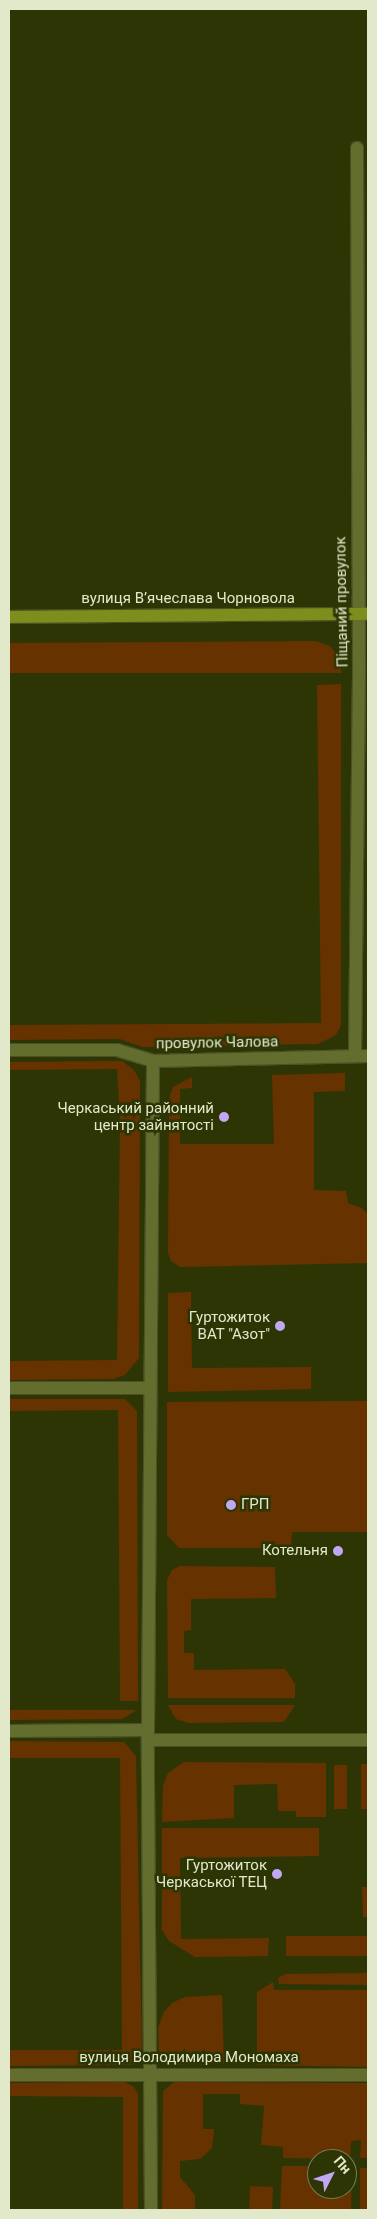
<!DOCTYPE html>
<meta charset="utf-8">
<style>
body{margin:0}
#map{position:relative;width:377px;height:2219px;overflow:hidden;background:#2d3505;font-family:Roboto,sans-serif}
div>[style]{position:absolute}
.green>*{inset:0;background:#630;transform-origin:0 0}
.roads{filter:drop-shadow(1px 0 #4a5225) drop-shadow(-1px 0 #4a5225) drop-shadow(0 1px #4a5225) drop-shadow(0 -1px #4a5225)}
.minor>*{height:12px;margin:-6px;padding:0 6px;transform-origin:6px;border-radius:6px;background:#626d2e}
.secondary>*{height:12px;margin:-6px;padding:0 6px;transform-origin:6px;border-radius:6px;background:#7e8e1d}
.dots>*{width:14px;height:14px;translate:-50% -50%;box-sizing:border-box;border:2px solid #2d3505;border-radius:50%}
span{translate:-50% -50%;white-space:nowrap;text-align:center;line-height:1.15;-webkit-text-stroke:5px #2d3505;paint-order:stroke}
.street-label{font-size:15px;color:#e2e9ca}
.poi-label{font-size:15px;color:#e2e9ca}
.right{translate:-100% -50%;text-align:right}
.left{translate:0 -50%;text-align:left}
.frame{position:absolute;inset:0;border:10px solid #e2e9ca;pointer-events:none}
.north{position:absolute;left:307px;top:2149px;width:50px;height:50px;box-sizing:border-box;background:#2d3505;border:1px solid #757d54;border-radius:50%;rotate:49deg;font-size:14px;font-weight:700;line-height:20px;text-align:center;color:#e2e9ca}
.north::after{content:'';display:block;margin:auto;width:18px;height:22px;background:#c0a8f4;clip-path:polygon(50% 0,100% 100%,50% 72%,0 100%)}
</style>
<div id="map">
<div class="green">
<div style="clip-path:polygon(315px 641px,330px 646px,338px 656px,342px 673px,9px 673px,9px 643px)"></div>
<div style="clip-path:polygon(341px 684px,341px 1025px,336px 1035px,318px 1044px,142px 1047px,120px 1039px,9px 1040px,9px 1025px,321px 1023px,317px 685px)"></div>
<div style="clip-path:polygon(122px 1061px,134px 1070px,140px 1081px,139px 1358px,125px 1375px,113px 1379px,9px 1380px,9px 1361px,117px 1360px,120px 1119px,117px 1069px,9px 1070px,9px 1062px)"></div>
<div style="clip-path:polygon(345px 1073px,345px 1091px,314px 1092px,314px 1190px,346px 1191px,348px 1203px,362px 1208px,368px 1215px,368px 1263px,180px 1267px,171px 1261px,168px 1253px,169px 1099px,173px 1087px,192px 1077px,192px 1088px,180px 1089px,180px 1144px,274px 1144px,272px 1075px)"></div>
<div style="clip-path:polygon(191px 1292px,192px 1368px,311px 1367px,311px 1389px,168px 1392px,168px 1293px)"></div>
<div style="clip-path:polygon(9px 1399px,125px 1399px,137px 1411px,138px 1701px,120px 1701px,118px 1410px,9px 1411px)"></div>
<div style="clip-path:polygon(368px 1401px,368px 1532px,292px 1532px,291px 1548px,179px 1548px,167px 1535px,167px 1402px)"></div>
<div style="clip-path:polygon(180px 1566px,275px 1567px,276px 1598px,191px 1599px,191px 1630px,184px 1631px,184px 1653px,194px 1653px,194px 1670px,285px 1669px,295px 1684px,295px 1698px,168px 1698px,167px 1580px,172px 1570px)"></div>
<div style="clip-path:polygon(168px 1705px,295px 1705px,284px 1722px,188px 1723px,176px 1719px)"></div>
<div style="clip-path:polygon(9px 1710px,137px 1710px,122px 1719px,9px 1720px)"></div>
<div style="clip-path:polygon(9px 1741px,124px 1742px,136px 1756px,142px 2055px,139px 2062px,132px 2065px,9px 2066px,9px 2050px,122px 2050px,120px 1758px,9px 1758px)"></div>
<div style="clip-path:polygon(184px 1762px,326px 1763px,326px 1817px,296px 1817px,296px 1811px,278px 1811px,277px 1784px,234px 1785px,234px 1818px,162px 1822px,163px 1786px,168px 1773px)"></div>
<div style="left:361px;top:1764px;width:7px;height:45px"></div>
<div style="left:334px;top:1765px;width:13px;height:44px"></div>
<div style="clip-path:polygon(162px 1828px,319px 1828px,319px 1856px,180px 1858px,181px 1939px,269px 1938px,268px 1956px,195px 1957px,169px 1941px,162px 1930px)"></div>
<div style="clip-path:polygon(362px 1887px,368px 1887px,368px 1917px,363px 1917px)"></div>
<div style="left:368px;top:1936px;width:20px;height:82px;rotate:90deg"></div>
<div style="clip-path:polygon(368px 1973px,368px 1985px,279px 1984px,278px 1978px,285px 1974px)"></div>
<div style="clip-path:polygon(273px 1982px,274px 1990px,368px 1990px,368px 2067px,257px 2065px,257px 1992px)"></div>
<div style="clip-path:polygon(222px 1995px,224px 2064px,167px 2065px,159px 2059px,158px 2028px,164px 2012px,172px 2003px,185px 1997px)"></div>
<div style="clip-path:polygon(124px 2082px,134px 2087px,138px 2094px,138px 2210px,123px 2210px,123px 2097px,9px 2096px,9px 2083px)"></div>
<div style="clip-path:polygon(174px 2082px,368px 2083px,368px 2158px,360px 2158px,361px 2140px,351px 2141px,350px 2159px,283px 2158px,283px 2147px,261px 2145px,264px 2106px,240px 2104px,240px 2094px,203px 2094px,203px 2129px,214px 2129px,212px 2148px,200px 2159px,180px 2161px,180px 2177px,195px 2195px,195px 2210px,162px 2210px,163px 2091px)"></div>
<div style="clip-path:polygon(282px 2166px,317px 2166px,317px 2189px,347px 2189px,347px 2166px,352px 2167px,351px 2210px,280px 2210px)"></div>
<div style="left:360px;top:2168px;width:8px;height:42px"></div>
<div style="left:273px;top:2187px;width:23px;height:23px;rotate:92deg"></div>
</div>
<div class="roads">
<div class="minor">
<div style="left:9px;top:1050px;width:108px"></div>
<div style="left:117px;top:1050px;width:38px;rotate:17deg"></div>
<div style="left:153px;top:1061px;width:215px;rotate:-1.3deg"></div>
<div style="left:355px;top:1056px;width:384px;rotate:-89.4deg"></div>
<div style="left:359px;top:672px;width:524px;rotate:-90.22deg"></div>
<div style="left:9px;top:1388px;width:141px"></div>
<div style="left:9px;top:1731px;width:139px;rotate:-0.4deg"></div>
<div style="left:148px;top:1740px;width:220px"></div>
<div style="left:9px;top:2075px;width:359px"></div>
<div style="left:151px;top:2210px;width:480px;rotate:-90.4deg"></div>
<div style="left:148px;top:1730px;width:669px;rotate:-89.57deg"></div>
</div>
<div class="secondary">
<div style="left:9px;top:617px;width:359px;rotate:-0.5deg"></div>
</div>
</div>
<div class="dots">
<div style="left:224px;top:1117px;background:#c0a8f4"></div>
<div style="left:280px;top:1326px;background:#c0a8f4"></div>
<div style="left:231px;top:1505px;background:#c0a8f4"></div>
<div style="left:338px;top:1551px;background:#c0a8f4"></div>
<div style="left:277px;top:1874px;background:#c0a8f4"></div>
</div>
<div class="street-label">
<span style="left:188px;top:599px">вулиця Вʼячеслава Чорновола</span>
<span style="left:342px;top:602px;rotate:-91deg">Піщаний провулок</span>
<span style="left:217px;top:1043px;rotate:-1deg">провулок Чалова</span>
<span style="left:189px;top:2058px">вулиця Володимира Мономаха</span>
</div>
<div class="poi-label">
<span class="right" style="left:214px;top:1117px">Черкаський районний<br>центр зайнятості</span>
<span class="right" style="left:270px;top:1326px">Гуртожиток<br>ВАТ "Азот"</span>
<span class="left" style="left:241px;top:1505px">ГРП</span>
<span class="right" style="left:328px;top:1551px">Котельня</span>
<span class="right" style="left:267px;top:1874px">Гуртожиток<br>Черкаської ТЕЦ</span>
</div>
<div class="frame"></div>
<div class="north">Пн</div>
</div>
